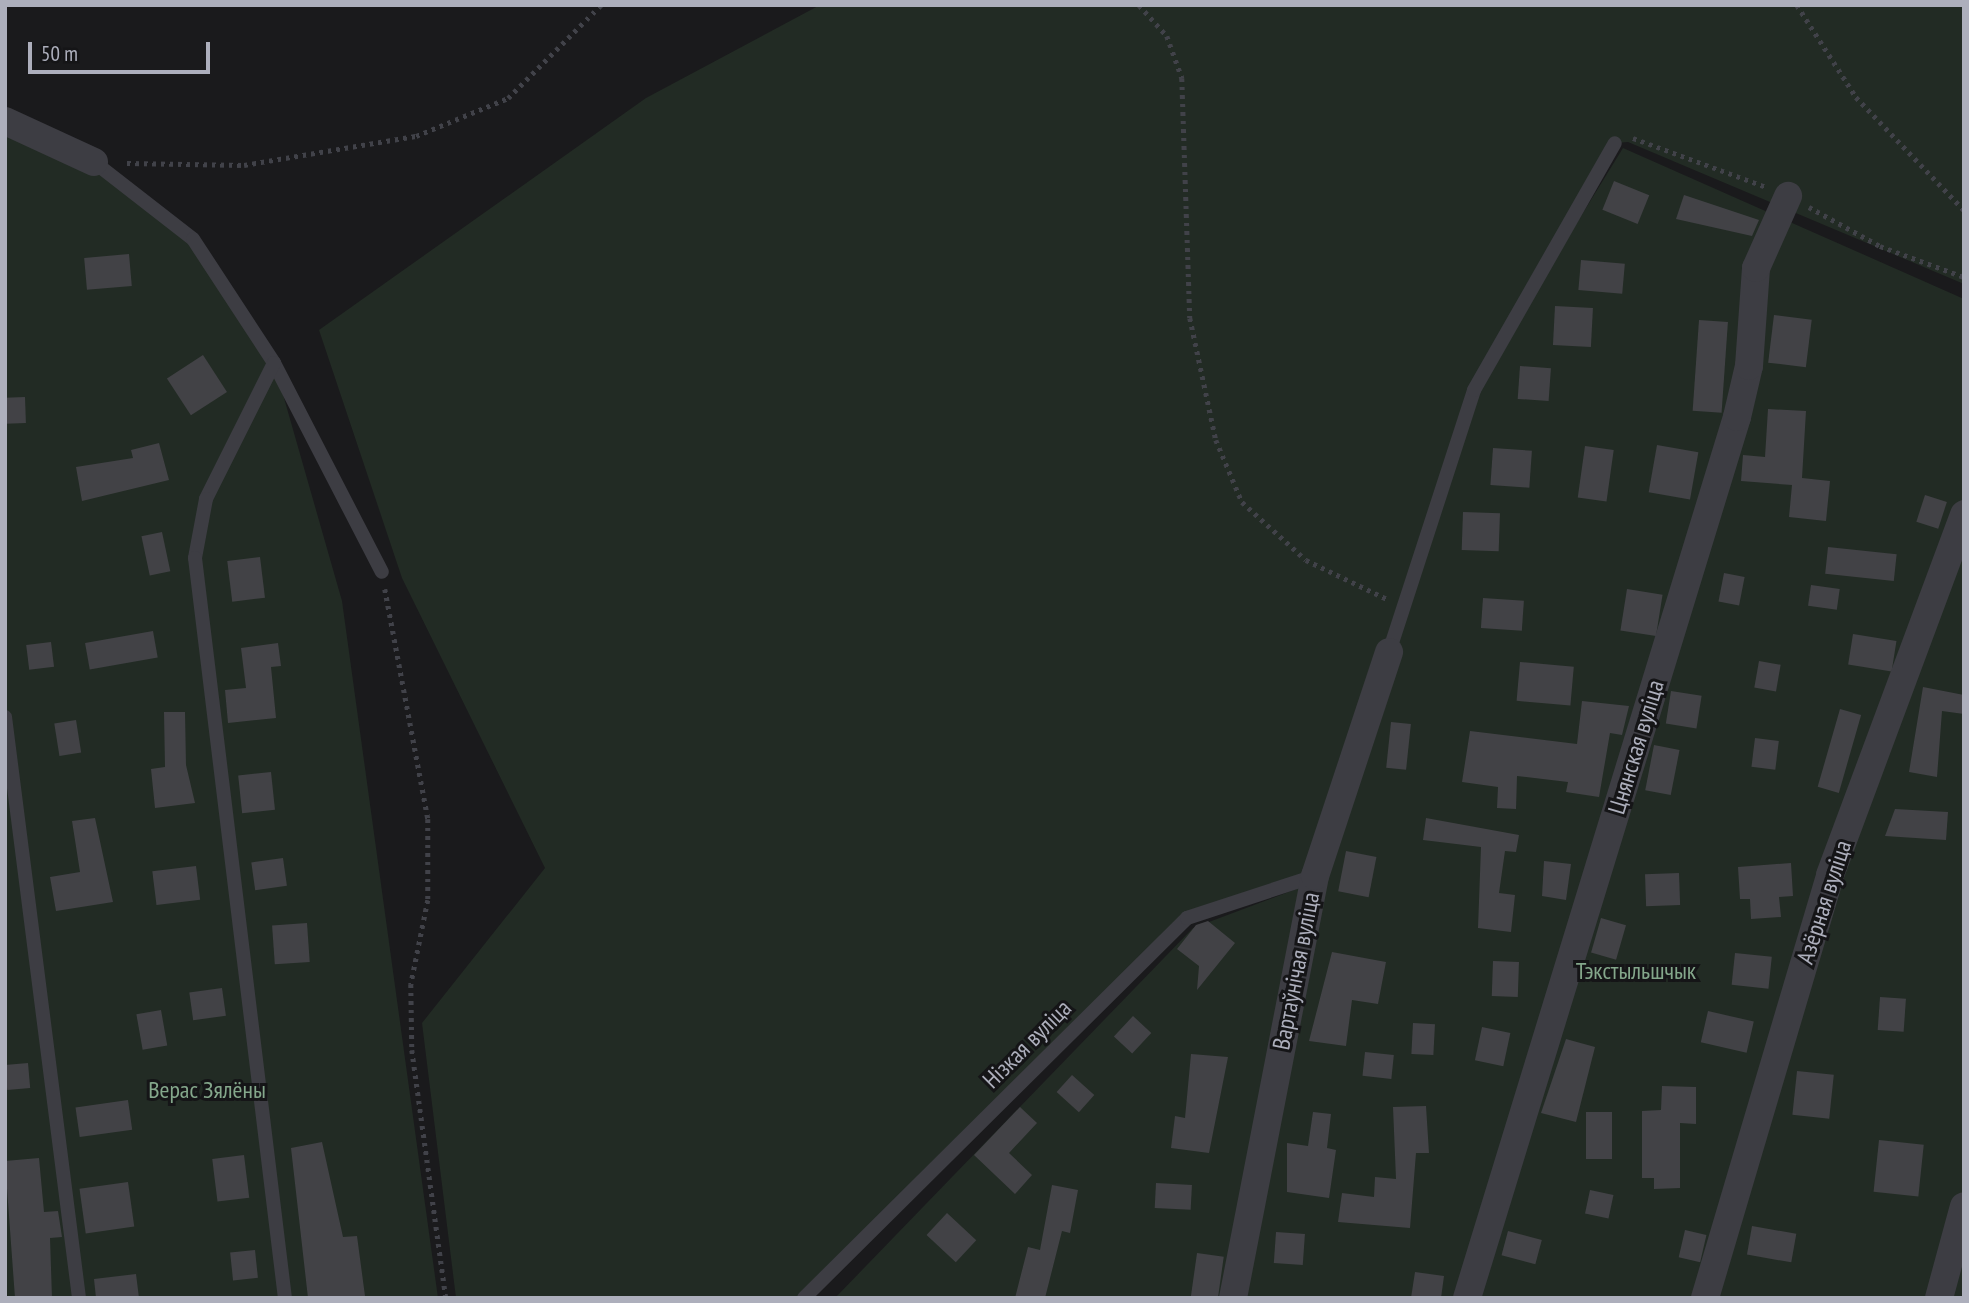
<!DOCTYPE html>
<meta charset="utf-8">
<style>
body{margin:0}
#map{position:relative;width:1969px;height:1303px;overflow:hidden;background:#1a1a1c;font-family:"PT Sans Narrow",sans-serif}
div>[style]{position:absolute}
.green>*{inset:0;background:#222b24}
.building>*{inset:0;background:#424246;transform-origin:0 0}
.path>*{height:4.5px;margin-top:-2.25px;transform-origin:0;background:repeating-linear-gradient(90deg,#414249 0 3.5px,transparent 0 8.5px)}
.lane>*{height:14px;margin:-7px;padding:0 7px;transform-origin:7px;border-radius:7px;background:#3d3d43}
.street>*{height:28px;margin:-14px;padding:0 14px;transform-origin:14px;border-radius:14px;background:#3d3d43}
span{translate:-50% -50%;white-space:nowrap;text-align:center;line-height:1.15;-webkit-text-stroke:6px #151517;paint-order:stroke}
.street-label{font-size:24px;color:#adafbc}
.park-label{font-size:24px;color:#84a78b}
.frame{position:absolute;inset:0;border:7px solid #adafbc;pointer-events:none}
.scale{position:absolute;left:28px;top:42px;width:182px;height:32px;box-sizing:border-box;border:4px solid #adafbc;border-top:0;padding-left:9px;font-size:21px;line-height:24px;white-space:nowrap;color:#adafbc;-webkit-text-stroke:5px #151517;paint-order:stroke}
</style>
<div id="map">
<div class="green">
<div style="clip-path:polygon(820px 5px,1964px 5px,1964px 284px,1628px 142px,1616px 143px,1491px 362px,1623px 148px,1964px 299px,1964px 1298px,835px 1298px,1193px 928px,1323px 879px,1315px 876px,1187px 918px,804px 1298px,456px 1298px,422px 1023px,545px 868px,402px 578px,319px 330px,646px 98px)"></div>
<div style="clip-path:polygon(5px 121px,94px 162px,193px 239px,274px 363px,342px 601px,438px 1298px,5px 1298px)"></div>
</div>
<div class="building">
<div style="left:1614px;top:181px;width:38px;height:31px;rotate:22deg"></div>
<div style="clip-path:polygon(1684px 195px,1759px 220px,1752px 236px,1676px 219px)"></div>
<div style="left:129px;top:254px;width:32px;height:45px;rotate:85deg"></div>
<div style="left:1581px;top:260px;width:44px;height:30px;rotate:5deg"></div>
<div style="left:1555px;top:306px;width:38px;height:39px;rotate:3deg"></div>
<div style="left:1774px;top:315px;width:38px;height:48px;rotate:7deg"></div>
<div style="left:1699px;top:320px;width:29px;height:91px;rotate:4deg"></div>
<div style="left:203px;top:355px;width:44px;height:43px;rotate:57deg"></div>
<div style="left:1520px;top:366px;width:31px;height:33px;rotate:4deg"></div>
<div style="left:25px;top:397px;width:26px;height:20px;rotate:88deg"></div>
<div style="clip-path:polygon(1768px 409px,1806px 411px,1802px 478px,1830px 481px,1826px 521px,1789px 517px,1792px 485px,1741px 481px,1743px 455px,1765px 457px)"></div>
<div style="clip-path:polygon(159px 443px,169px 480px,82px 501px,76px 467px,133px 458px,131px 450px)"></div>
<div style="left:1657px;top:445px;width:42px;height:48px;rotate:10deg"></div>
<div style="left:1585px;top:446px;width:29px;height:52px;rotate:8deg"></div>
<div style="left:1493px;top:448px;width:39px;height:37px;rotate:4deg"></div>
<div style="left:1925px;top:495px;width:23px;height:28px;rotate:18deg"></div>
<div style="left:1463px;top:512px;width:37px;height:38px;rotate:2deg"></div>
<div style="left:162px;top:532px;width:40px;height:21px;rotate:78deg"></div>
<div style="left:1828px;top:547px;width:69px;height:27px;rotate:6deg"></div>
<div style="left:260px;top:557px;width:41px;height:33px;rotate:83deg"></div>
<div style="left:1724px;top:573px;width:21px;height:29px;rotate:11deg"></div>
<div style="left:1811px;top:585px;width:29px;height:21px;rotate:8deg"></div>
<div style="left:1627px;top:589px;width:36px;height:42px;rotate:9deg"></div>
<div style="left:1483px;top:598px;width:41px;height:30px;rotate:4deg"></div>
<div style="left:153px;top:631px;width:27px;height:69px;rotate:80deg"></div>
<div style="left:1853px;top:634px;width:44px;height:31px;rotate:9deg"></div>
<div style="left:51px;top:642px;width:25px;height:25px;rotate:83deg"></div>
<div style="clip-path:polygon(278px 643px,281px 666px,271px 667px,276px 718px,228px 723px,225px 690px,246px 688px,241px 648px)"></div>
<div style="left:1759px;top:661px;width:22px;height:27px;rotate:10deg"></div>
<div style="left:1520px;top:662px;width:54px;height:39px;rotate:5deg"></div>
<div style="clip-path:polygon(1923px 687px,1964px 695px,1964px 714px,1942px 711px,1937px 777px,1909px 772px)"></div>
<div style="left:1671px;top:691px;width:31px;height:33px;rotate:9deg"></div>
<div style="clip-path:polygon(1582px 701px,1629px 706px,1622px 735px,1610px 733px,1599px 797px,1566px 792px,1568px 782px,1517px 776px,1516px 809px,1497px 808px,1498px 787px,1462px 782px,1470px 731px,1577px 744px)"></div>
<div style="left:1840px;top:709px;width:22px;height:81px;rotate:16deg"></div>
<div style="clip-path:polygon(164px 712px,185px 712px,186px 765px,195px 803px,155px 808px,151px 769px,165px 767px)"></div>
<div style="left:76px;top:720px;width:33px;height:22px;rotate:81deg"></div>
<div style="left:1391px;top:722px;width:20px;height:46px;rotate:6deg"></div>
<div style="left:1755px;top:738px;width:24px;height:29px;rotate:7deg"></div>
<div style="left:1654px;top:745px;width:26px;height:46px;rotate:11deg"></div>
<div style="left:271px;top:772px;width:38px;height:33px;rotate:84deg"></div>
<div style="clip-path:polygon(1895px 809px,1948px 812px,1946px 840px,1885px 836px)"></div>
<div style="clip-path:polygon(95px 818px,113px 902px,56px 911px,50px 877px,80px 872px,72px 821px)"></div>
<div style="clip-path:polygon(1426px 818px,1519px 835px,1516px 852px,1505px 851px,1499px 893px,1515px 895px,1511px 932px,1478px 928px,1481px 847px,1423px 840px)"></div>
<div style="left:1346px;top:851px;width:31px;height:41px;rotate:11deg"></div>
<div style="left:283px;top:858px;width:28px;height:32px;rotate:82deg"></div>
<div style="clip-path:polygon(1544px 861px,1571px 864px,1566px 900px,1542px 896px)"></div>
<div style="clip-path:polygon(1791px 863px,1793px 896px,1779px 897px,1781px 917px,1751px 919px,1750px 899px,1740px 899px,1738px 867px)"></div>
<div style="left:196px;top:866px;width:34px;height:44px;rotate:83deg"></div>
<div style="left:1679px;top:873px;width:32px;height:34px;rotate:88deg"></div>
<div style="left:1601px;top:918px;width:26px;height:36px;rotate:16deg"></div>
<div style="clip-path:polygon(1208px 921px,1235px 943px,1197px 990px,1199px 966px,1177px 949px,1196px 925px)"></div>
<div style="left:307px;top:923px;width:39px;height:35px;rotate:86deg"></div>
<div style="clip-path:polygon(1332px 952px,1386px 962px,1378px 1004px,1352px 1000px,1346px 1046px,1309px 1041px)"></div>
<div style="left:1735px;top:953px;width:37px;height:32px;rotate:6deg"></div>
<div style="left:1493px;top:961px;width:26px;height:35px;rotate:2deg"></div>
<div style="left:222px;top:988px;width:28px;height:33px;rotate:82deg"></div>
<div style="left:1880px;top:997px;width:26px;height:33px;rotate:4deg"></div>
<div style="left:161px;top:1010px;width:36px;height:25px;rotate:80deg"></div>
<div style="left:1708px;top:1011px;width:47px;height:32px;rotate:13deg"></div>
<div style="left:1133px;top:1016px;width:25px;height:28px;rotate:43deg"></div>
<div style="left:1413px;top:1023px;width:22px;height:31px;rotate:3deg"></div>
<div style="left:1482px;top:1027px;width:29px;height:34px;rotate:12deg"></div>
<div style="clip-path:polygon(1566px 1039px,1595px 1047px,1576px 1122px,1541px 1113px)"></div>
<div style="left:1365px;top:1052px;width:29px;height:24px;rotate:6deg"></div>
<div style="clip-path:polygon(1191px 1054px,1228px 1057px,1209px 1153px,1171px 1148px,1175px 1116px,1185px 1118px)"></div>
<div style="left:28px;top:1063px;width:25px;height:23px;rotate:85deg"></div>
<div style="left:1797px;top:1071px;width:37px;height:44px;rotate:6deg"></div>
<div style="left:1072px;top:1075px;width:30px;height:23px;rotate:42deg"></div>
<div style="clip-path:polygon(1662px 1086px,1696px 1087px,1696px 1124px,1680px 1123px,1680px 1188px,1654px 1189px,1654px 1178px,1642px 1178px,1642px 1111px,1661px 1110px)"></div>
<div style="left:128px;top:1100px;width:30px;height:53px;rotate:82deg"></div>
<div style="clip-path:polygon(1426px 1106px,1429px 1153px,1416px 1153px,1410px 1228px,1338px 1222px,1342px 1193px,1374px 1197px,1375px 1177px,1396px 1179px,1393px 1107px)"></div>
<div style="clip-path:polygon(1020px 1107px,1037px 1123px,1009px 1153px,1032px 1175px,1015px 1194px,974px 1155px)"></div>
<div style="clip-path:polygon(1313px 1112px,1331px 1114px,1327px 1148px,1336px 1150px,1329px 1198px,1287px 1192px,1287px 1143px,1308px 1146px)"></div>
<div style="left:1586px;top:1112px;width:26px;height:47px"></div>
<div style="left:1879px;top:1140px;width:45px;height:52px;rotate:6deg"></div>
<div style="clip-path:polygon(322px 1142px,343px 1237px,357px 1236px,365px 1296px,308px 1298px,291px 1148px)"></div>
<div style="left:244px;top:1155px;width:43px;height:32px;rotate:83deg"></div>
<div style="clip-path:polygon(39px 1158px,44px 1212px,58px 1211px,62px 1237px,50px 1238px,52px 1298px,15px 1298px,5px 1161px)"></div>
<div style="left:128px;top:1182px;width:45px;height:49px;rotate:82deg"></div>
<div style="left:1156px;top:1183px;width:36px;height:25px;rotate:3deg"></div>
<div style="clip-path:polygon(1052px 1185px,1078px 1190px,1070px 1233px,1062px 1231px,1045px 1298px,1015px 1298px,1028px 1247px,1040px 1250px)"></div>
<div style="left:1590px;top:1190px;width:24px;height:24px;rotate:12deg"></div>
<div style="left:947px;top:1213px;width:40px;height:30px;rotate:43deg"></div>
<div style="left:1752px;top:1226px;width:45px;height:29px;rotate:10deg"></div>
<div style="left:1685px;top:1230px;width:22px;height:28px;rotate:13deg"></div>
<div style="left:1508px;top:1231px;width:35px;height:25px;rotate:15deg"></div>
<div style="left:1276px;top:1232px;width:29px;height:31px;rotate:4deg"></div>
<div style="left:255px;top:1250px;width:28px;height:25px;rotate:84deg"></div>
<div style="left:1197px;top:1253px;width:27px;height:46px;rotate:8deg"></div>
<div style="clip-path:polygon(1415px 1272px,1444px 1276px,1441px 1298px,1411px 1298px)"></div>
<div style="clip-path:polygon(136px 1274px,139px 1298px,96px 1298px,94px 1279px)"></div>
</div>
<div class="path">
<div style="left:1139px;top:5px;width:42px;rotate:47.9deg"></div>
<div style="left:1167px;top:36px;width:45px;rotate:70.3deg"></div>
<div style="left:1182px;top:78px;width:240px;rotate:88.1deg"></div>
<div style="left:1190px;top:318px;width:125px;rotate:78deg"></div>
<div style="left:1216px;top:440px;width:67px;rotate:67.2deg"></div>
<div style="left:1242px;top:502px;width:86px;rotate:42.2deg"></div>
<div style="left:1306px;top:560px;width:90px;rotate:25.7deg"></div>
<div style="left:1797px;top:5px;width:109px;rotate:57.3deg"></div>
<div style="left:1856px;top:97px;width:156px;rotate:46.3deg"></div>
<div style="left:1633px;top:138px;width:142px;rotate:20.2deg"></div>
<div style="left:127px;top:163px;width:117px;rotate:1deg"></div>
<div style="left:244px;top:165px;width:174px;rotate:-9.6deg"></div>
<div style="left:416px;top:136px;width:100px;rotate:-22.4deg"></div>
<div style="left:508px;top:98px;width:132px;rotate:-45deg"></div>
<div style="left:1809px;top:207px;width:81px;rotate:28.8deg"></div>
<div style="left:1880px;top:246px;width:90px;rotate:20.3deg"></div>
<div style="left:385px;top:589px;width:234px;rotate:79.4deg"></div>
<div style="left:428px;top:819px;width:81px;rotate:90deg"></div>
<div style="left:428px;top:900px;width:86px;rotate:101.4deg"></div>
<div style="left:411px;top:984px;width:66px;rotate:89.1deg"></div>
<div style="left:412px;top:1050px;width:250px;rotate:82.2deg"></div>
</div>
<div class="lane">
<div style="left:94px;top:162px;width:125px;rotate:37.9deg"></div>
<div style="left:193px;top:239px;width:148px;rotate:56.8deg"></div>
<div style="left:274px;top:363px;width:235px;rotate:62.7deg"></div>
<div style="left:274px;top:363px;width:152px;rotate:116.6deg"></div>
<div style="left:206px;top:499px;width:60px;rotate:100.6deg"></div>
<div style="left:195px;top:558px;width:745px;rotate:83.07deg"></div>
<div style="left:1389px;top:652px;width:275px;rotate:-72deg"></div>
<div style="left:1474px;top:390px;width:284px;rotate:-60.3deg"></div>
<div style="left:5px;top:717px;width:586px;rotate:82.74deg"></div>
<div style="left:804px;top:1298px;width:540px;rotate:-44.77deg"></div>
<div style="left:1187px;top:918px;width:135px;rotate:-18.2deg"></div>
</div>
<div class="street">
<div style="left:5px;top:121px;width:98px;rotate:24.7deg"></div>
<div style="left:1233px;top:1298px;width:430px;rotate:-79deg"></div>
<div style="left:1315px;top:876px;width:236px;rotate:-71.7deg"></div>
<div style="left:1467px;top:1298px;width:921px;rotate:-72.96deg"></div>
<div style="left:1737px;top:417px;width:52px;rotate:-76.8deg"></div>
<div style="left:1749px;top:366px;width:98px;rotate:-85.9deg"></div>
<div style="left:1756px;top:268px;width:79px;rotate:-66deg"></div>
<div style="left:1705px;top:1298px;width:441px;rotate:-73.5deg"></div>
<div style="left:1830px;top:875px;width:385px;rotate:-69.6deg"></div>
<div style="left:1939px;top:1298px;width:95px;rotate:-74.8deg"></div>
</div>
<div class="street-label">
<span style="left:1636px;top:747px;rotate:-73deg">Цнянская вуліца</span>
<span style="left:1824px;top:902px;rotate:-72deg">Азёрная вуліца</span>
<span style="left:1296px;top:971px;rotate:-79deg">Вартаўнічая вуліца</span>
<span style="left:1027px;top:1044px;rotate:-45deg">Нізкая вуліца</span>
</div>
<div class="park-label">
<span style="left:1636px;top:971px">Тэкстыльшчык</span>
<span style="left:207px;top:1090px">Верас Зялёны</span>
</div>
<div class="frame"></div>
<div class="scale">50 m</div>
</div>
